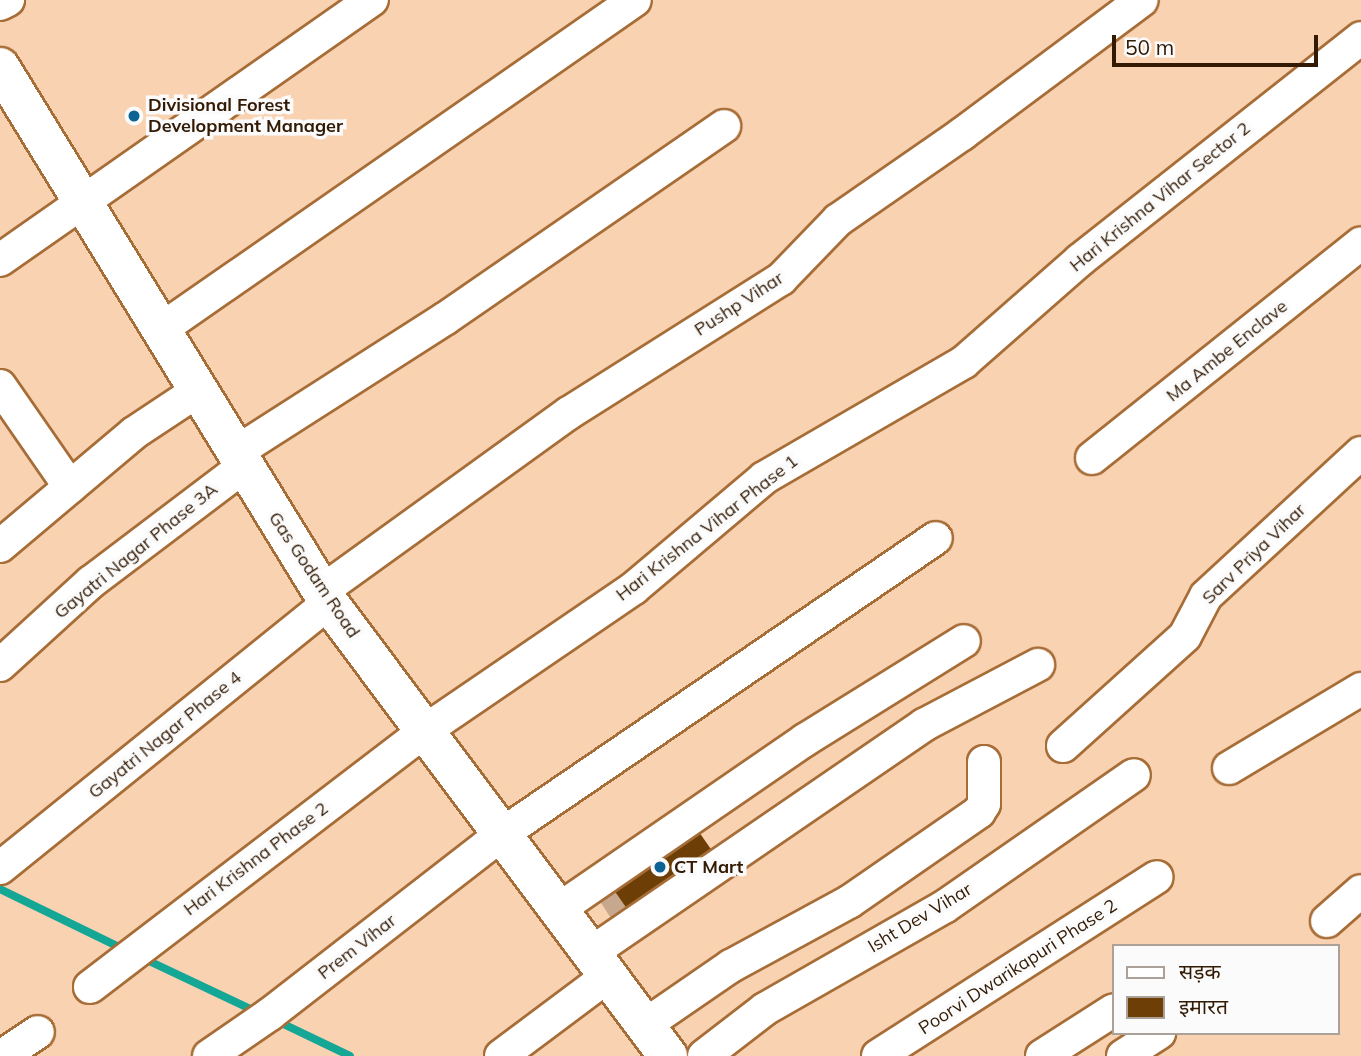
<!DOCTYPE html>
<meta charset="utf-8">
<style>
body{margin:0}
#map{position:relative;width:1361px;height:1056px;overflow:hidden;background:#f9d2b2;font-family:Mulish,"Noto Sans Devanagari",sans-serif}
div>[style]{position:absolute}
.shadow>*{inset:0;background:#0003}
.stream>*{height:8px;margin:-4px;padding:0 4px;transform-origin:4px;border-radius:4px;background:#14a796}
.building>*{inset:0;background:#6e3e07;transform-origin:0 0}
.roads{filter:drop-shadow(2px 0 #a76d37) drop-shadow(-2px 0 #a76d37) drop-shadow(0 2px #a76d37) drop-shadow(0 -2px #a76d37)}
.minor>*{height:32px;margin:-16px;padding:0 16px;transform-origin:16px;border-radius:16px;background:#fff}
.major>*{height:38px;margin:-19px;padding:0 19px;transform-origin:19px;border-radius:19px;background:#fff}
.dots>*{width:19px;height:19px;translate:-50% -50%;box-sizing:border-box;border:4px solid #fbfbfb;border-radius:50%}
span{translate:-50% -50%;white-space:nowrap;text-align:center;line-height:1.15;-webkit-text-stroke:7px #fbfbfb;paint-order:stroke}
.poi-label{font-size:18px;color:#321a04;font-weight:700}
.left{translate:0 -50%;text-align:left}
.street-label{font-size:18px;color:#321a04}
.legend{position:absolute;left:1112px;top:944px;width:228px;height:91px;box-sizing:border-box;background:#fbfbfb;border:2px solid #aba198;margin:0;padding:9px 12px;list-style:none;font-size:21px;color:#321a04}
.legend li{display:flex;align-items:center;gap:14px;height:35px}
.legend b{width:35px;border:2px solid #aba198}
.scale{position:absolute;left:1112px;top:35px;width:206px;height:32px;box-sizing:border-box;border:4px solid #321a04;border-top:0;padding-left:9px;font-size:21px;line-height:24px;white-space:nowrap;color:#321a04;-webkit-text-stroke:5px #fbfbfb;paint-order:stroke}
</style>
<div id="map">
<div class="shadow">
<div style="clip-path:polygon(711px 854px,614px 923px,596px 895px)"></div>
</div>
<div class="stream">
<div style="left:0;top:889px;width:139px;rotate:26deg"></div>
<div style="left:149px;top:961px;width:119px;rotate:25.3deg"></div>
<div style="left:275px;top:1020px;width:83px;rotate:25.6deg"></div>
</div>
<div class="building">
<div style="left:692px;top:822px;width:39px;height:103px;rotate:55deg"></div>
</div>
<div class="roads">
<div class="minor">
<div style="left:0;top:4px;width:9px;rotate:-27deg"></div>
<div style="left:0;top:260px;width:454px;rotate:-35deg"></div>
<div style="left:160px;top:330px;width:578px;rotate:-34.79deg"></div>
<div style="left:0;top:386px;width:123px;rotate:55.3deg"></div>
<div style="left:235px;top:453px;width:250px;rotate:-32.6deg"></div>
<div style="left:446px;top:318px;width:338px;rotate:-34.6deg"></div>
<div style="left:1092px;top:458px;width:344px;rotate:-38.6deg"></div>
<div style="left:0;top:546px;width:175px;rotate:-40.1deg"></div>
<div style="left:134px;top:433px;width:74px;rotate:-33.5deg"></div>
<div style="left:322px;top:591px;width:304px;rotate:-35.8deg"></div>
<div style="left:569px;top:413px;width:251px;rotate:-32.3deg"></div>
<div style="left:781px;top:279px;width:82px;rotate:-46deg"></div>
<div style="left:838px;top:220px;width:151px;rotate:-34.7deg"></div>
<div style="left:962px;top:134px;width:224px;rotate:-36.7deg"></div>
<div style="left:0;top:665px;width:123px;rotate:-42.4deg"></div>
<div style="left:91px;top:582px;width:191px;rotate:-37.1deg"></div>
<div style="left:1063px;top:746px;width:164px;rotate:-42deg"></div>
<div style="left:1185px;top:636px;width:45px;rotate:-62.3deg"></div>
<div style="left:1206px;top:596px;width:211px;rotate:-42.7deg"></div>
<div style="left:1229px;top:768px;width:154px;rotate:-30.9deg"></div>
<div style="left:0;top:868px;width:422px;rotate:-38.9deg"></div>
<div style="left:559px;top:909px;width:298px;rotate:-34.5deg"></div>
<div style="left:805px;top:740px;width:187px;rotate:-31.9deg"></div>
<div style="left:1327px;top:921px;width:45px;rotate:-41.4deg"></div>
<div style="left:591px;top:953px;width:404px;rotate:-34.4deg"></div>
<div style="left:924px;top:725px;width:129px;rotate:-27.8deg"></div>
<div style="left:90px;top:987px;width:419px;rotate:-37.4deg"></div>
<div style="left:423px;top:732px;width:255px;rotate:-34.3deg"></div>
<div style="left:634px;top:588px;width:170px;rotate:-40.2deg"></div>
<div style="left:764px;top:478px;width:231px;rotate:-30.1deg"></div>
<div style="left:964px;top:362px;width:154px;rotate:-41.3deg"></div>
<div style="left:1080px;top:260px;width:358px;rotate:-38.3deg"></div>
<div style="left:645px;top:1025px;width:104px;rotate:-34.5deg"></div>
<div style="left:731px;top:966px;width:134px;rotate:-28.5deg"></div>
<div style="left:849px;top:902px;width:158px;rotate:-34.7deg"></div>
<div style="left:979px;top:812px;width:9px;rotate:-58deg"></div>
<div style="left:984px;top:804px;width:42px;rotate:-90deg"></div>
<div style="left:2px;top:1056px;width:43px;rotate:-33.7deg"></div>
<div style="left:209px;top:1056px;width:74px;rotate:-34.5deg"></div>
<div style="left:270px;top:1014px;width:294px;rotate:-37.8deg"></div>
<div style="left:502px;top:834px;width:525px;rotate:-34.3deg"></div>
<div style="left:501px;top:1056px;width:134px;rotate:-36.8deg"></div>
<div style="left:704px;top:1056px;width:77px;rotate:-37.6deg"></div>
<div style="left:765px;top:1009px;width:206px;rotate:-29.7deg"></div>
<div style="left:944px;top:907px;width:231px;rotate:-34.8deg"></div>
<div style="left:878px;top:1056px;width:331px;rotate:-32.7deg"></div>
<div style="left:1042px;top:1056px;width:85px;rotate:-32.6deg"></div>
<div style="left:1123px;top:1056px;width:43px;rotate:-32.6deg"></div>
</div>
<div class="major">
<div style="left:0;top:67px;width:629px;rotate:58.46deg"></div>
<div style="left:329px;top:603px;width:566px;rotate:53.19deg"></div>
</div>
</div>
<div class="dots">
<div style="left:134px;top:116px;background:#0e6395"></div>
<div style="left:660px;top:867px;background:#0e6395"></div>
</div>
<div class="poi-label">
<span class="left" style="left:148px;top:116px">Divisional Forest<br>Development Manager</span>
<span class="left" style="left:674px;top:867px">CT Mart</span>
</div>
<div class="street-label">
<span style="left:1160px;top:197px;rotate:-39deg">Hari Krishna Vihar Sector 2</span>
<span style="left:739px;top:304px;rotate:-33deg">Pushp Vihar</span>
<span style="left:1227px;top:351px;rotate:-39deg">Ma Ambe Enclave</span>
<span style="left:707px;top:528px;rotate:-38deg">Hari Krishna Vihar Phase 1</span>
<span style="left:136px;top:551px;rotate:-39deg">Gayatri Nagar Phase 3A</span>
<span style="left:1254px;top:554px;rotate:-44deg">Sarv Priya Vihar</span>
<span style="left:314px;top:575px;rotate:56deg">Gas Godam Road</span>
<span style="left:165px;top:735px;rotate:-39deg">Gayatri Nagar Phase 4</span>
<span style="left:256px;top:859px;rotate:-37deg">Hari Krishna Phase 2</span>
<span style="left:920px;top:918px;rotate:-31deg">Isht Dev Vihar</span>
<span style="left:357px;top:947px;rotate:-38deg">Prem Vihar</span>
<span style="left:1018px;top:967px;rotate:-33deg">Poorvi Dwarikapuri Phase 2</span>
</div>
<ul class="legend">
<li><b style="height:9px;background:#fff"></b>सड़क</li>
<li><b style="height:19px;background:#6e3e07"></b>इमारत</li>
</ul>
<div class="scale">50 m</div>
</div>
